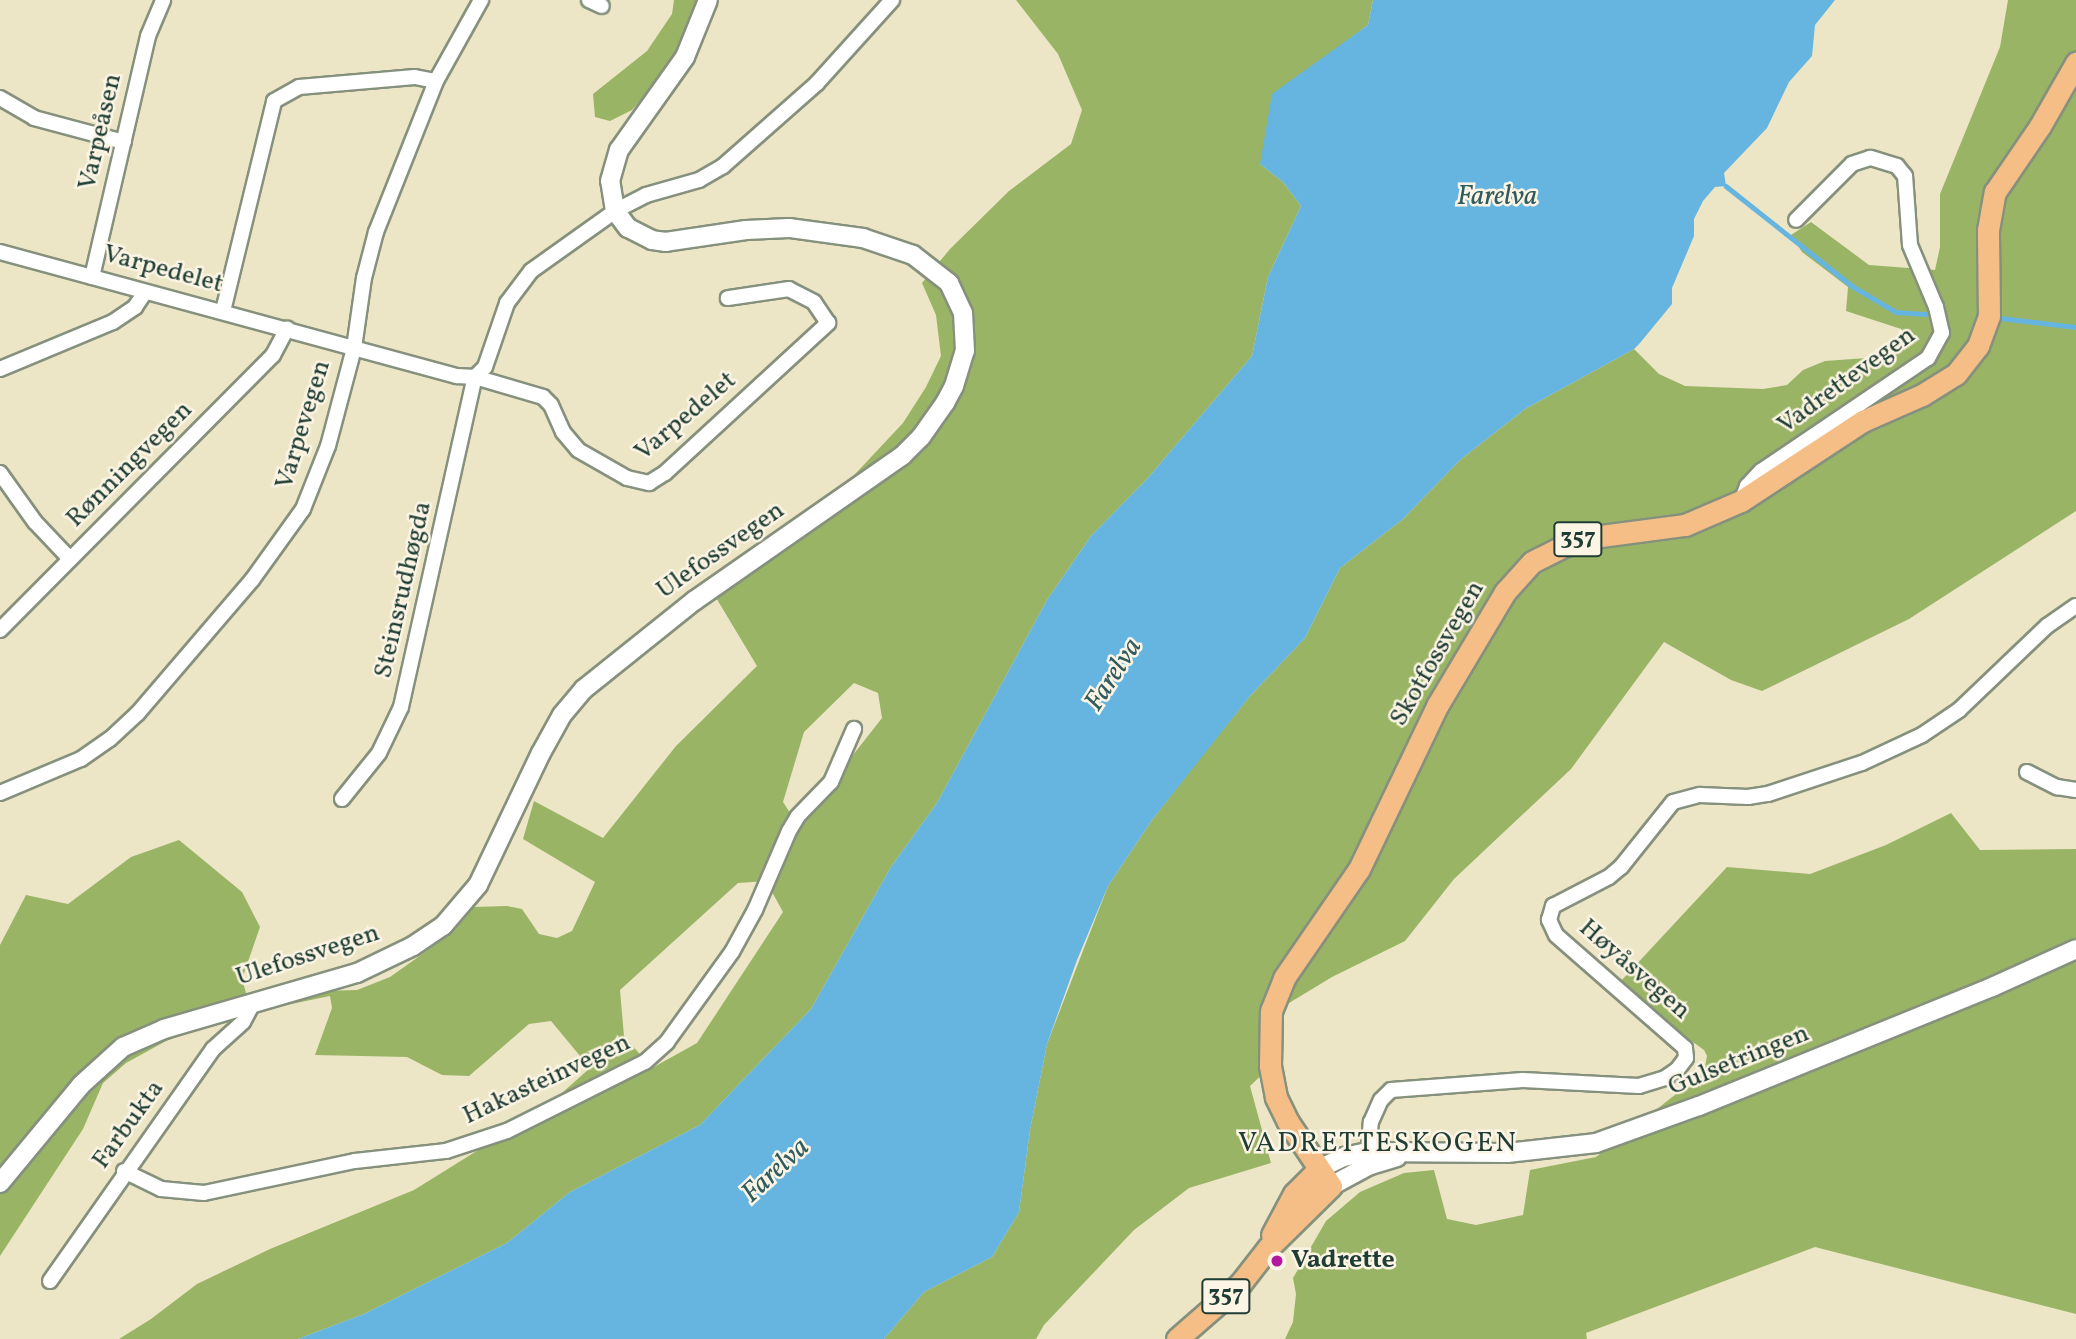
<!DOCTYPE html>
<meta charset="utf-8">
<style>
body{margin:0}
#map{position:relative;width:2076px;height:1339px;overflow:hidden;background:#ece5c6;font-family:Vollkorn,serif}
div>[style]{position:absolute}
.forest>*{inset:0;background:#9ab466}
.water>*{inset:0;background:#65b5e0}
.stream>*{height:4.5px;margin:-2.25px;padding:0 2.25px;transform-origin:2.25px;border-radius:2.25px;background:#65b5e0}
.roads{filter:drop-shadow(2px 0 #86917d) drop-shadow(-2px 0 #86917d) drop-shadow(0 2px #86917d) drop-shadow(0 -2px #86917d)}
.minor>*{height:14px;margin:-7px;padding:0 7px;transform-origin:7px;border-radius:7px;background:#fff}
.tertiary>*{height:18px;margin:-9px;padding:0 9px;transform-origin:9px;border-radius:9px;background:#fff}
.primary>*{height:21px;margin:-10.5px;padding:0 10.5px;transform-origin:10.5px;border-radius:10.5px;background:#f6be87}
.dots>*{width:19px;height:19px;translate:-50% -50%;box-sizing:border-box;border:4px solid #fcf5e5;border-radius:50%}
span{translate:-50% -50%;white-space:nowrap;text-align:center;line-height:1.15;-webkit-text-stroke:5px #fcf5e5;paint-order:stroke}
.shield-label span{padding:2px 5px;background:#fcf5e5;border:2px solid;border-radius:5px;-webkit-text-stroke-width:0}
.shield-label{font-size:24px;color:#1f3d34;font-weight:700}
.street-label{font-size:26px;color:#1f3d34}
.poi-label{font-size:26px;color:#1f3d34;font-weight:700}
.left{translate:0 -50%;text-align:left}
.water-label{font-size:28px;color:#305b5f;font-style:italic}
.neighbourhood-label{font-size:28px;color:#1f3d34;letter-spacing:2px}
</style>
<div id="map">
<div class="forest">
<div style="clip-path:polygon(674px 0,706px 0,675px 61px,632px 110px,610px 121px,595px 117px,593px 94px,647px 51px,672px 14px)"></div>
<div style="clip-path:polygon(evenodd,1016px 0,1373px 0,1368px 25px,1324px 58px,1260px 164px,1283px 182px,1301px 206px,1268px 277px,1252px 356px,1147px 479px,1091px 536px,1047px 600px,937px 803px,891px 867px,811px 1009px,700px 1125px,570px 1192px,507px 1243px,364px 1314px,298px 1339px,119px 1339px,151px 1319px,197px 1284px,270px 1249px,414px 1190px,544px 1109px,590px 1068px,551px 1021px,529px 1024px,469px 1076px,442px 1075px,407px 1057px,315px 1055px,332px 1008px,330px 996px,239px 1015px,166px 1041px,126px 1063px,103px 1083px,83px 1129px,0 1256px,0 945px,26px 895px,68px 904px,131px 857px,179px 840px,242px 892px,260px 927px,242px 979px,246px 993px,357px 990px,390px 977px,452px 933px,474px 907px,507px 906px,522px 909px,539px 934px,557px 938px,572px 931px,595px 882px,523px 839px,534px 801px,603px 838px,676px 746px,757px 666px,715px 596px,780px 554px,903px 423px,926px 387px,941px 356px,936px 315px,922px 283px,950px 249px,1009px 191px,1071px 144px,1082px 110px,1058px 54px,1016px 0,854px 683px,878px 693px,882px 718px,798px 825px,783px 802px,804px 732px,854px 683px,1016px 0,766px 881px,783px 912px,697px 1043px,652px 1068px,624px 1036px,620px 990px,738px 883px,766px 881px)"></div>
<div style="clip-path:polygon(2008px 0,2076px 0,2076px 511px,1909px 619px,1762px 691px,1731px 680px,1664px 642px,1571px 769px,1454px 879px,1405px 941px,1332px 977px,1266px 1017px,1271px 1066px,1250px 1086px,1271px 1163px,1189px 1188px,1134px 1230px,1044px 1325px,1036px 1339px,884px 1339px,924px 1292px,992px 1257px,1019px 1212px,1030px 1130px,1047px 1044px,1108px 886px,1152px 820px,1201px 757px,1250px 696px,1305px 638px,1340px 568px,1403px 519px,1460px 460px,1525px 409px,1634px 349px,1659px 374px,1685px 386px,1763px 389px,1787px 385px,1803px 370px,1825px 361px,1867px 358px,1907px 342px,1901px 329px,1846px 311px,1848px 287px,1802px 252px,1791px 235px,1811px 222px,1869px 265px,1935px 270px,1940px 247px,1940px 194px,2000px 47px)"></div>
<div style="clip-path:polygon(1951px 813px,1980px 850px,2076px 849px,2076px 1314px,1815px 1247px,1586px 1333px,1587px 1339px,1285px 1339px,1293px 1322px,1296px 1294px,1293px 1278px,1326px 1221px,1360px 1192px,1404px 1173px,1434px 1170px,1447px 1219px,1476px 1225px,1523px 1215px,1530px 1170px,1596px 1157px,1704px 1072px,1707px 1056px,1704px 1050px,1657px 1016px,1620px 982px,1727px 867px,1810px 874px,1886px 845px)"></div>
</div>
<div class="water">
<div style="clip-path:polygon(1373px 0,1835px 0,1815px 25px,1812px 56px,1789px 82px,1767px 128px,1724px 173px,1726px 186px,1715px 187px,1703px 201px,1694px 219px,1694px 236px,1672px 288px,1672px 304px,1640px 343px,1634px 349px,1525px 409px,1460px 460px,1403px 519px,1340px 568px,1305px 638px,1250px 696px,1152px 820px,1108px 886px,1077px 960px,1047px 1044px,1030px 1130px,1019px 1212px,992px 1257px,924px 1292px,884px 1339px,298px 1339px,364px 1314px,507px 1243px,570px 1192px,700px 1125px,811px 1009px,891px 867px,937px 803px,1047px 600px,1091px 536px,1147px 479px,1252px 356px,1268px 277px,1301px 206px,1283px 182px,1260px 164px,1272px 94px,1368px 25px)"></div>
</div>
<div class="stream">
<div style="left:1726px;top:186px;width:161px;rotate:38.4deg"></div>
<div style="left:1852px;top:286px;width:51px;rotate:30.6deg"></div>
<div style="left:1896px;top:312px;width:30px;rotate:4deg"></div>
<div style="left:2000px;top:318px;width:77px;rotate:6.8deg"></div>
</div>
<div class="roads">
<div class="minor">
<div style="left:589px;top:0;width:14px;rotate:25deg"></div>
<div style="left:0;top:98px;width:39px;rotate:30deg"></div>
<div style="left:34px;top:118px;width:93px;rotate:14.9deg"></div>
<div style="left:0;top:252px;width:474px;rotate:15.2deg"></div>
<div style="left:457px;top:376px;width:18px;rotate:3deg"></div>
<div style="left:475px;top:377px;width:14px;rotate:-45deg"></div>
<div style="left:485px;top:367px;width:68px;rotate:-71deg"></div>
<div style="left:507px;top:303px;width:40px;rotate:-53deg"></div>
<div style="left:531px;top:271px;width:103px;rotate:-35.5deg"></div>
<div style="left:615px;top:211px;width:35px;rotate:-27deg"></div>
<div style="left:646px;top:195px;width:55px;rotate:-15.8deg"></div>
<div style="left:699px;top:180px;width:28px;rotate:-30deg"></div>
<div style="left:723px;top:166px;width:125px;rotate:-41.4deg"></div>
<div style="left:817px;top:83px;width:112px;rotate:-47.9deg"></div>
<div style="left:92px;top:277px;width:247px;rotate:-76.9deg"></div>
<div style="left:148px;top:36px;width:39px;rotate:-67deg"></div>
<div style="left:223px;top:311px;width:216px;rotate:-76.3deg"></div>
<div style="left:274px;top:101px;width:29px;rotate:-29deg"></div>
<div style="left:299px;top:87px;width:116px;rotate:-4.9deg"></div>
<div style="left:415px;top:77px;width:21px;rotate:11deg"></div>
<div style="left:0;top:369px;width:122px;rotate:-22.6deg"></div>
<div style="left:113px;top:322px;width:27px;rotate:-34deg"></div>
<div style="left:135px;top:307px;width:18px;rotate:-56deg"></div>
<div style="left:0;top:473px;width:60px;rotate:54.5deg"></div>
<div style="left:35px;top:522px;width:51px;rotate:46.6deg"></div>
<div style="left:1742px;top:499px;width:14px;rotate:-69deg"></div>
<div style="left:1747px;top:486px;width:21px;rotate:-47deg"></div>
<div style="left:1761px;top:471px;width:202px;rotate:-34.1deg"></div>
<div style="left:1928px;top:358px;width:29px;rotate:-61deg"></div>
<div style="left:1942px;top:333px;width:27px;rotate:-103deg"></div>
<div style="left:1936px;top:307px;width:67px;rotate:-112.8deg"></div>
<div style="left:1910px;top:245px;width:69px;rotate:-94.1deg"></div>
<div style="left:1905px;top:176px;width:13px;rotate:-129deg"></div>
<div style="left:1897px;top:166px;width:28px;rotate:-163deg"></div>
<div style="left:1870px;top:158px;width:19px;rotate:162deg"></div>
<div style="left:1852px;top:164px;width:79px;rotate:135deg"></div>
<div style="left:0;top:630px;width:387px;rotate:-45.2deg"></div>
<div style="left:273px;top:355px;width:30px;rotate:-62deg"></div>
<div style="left:2027px;top:772px;width:34px;rotate:27deg"></div>
<div style="left:2057px;top:787px;width:19px;rotate:9deg"></div>
<div style="left:0;top:793px;width:88px;rotate:-22.8deg"></div>
<div style="left:81px;top:759px;width:35px;rotate:-35deg"></div>
<div style="left:110px;top:739px;width:38px;rotate:-43deg"></div>
<div style="left:138px;top:713px;width:175px;rotate:-49.4deg"></div>
<div style="left:252px;top:580px;width:87px;rotate:-54.3deg"></div>
<div style="left:303px;top:509px;width:68px;rotate:-68.4deg"></div>
<div style="left:328px;top:446px;width:101px;rotate:-75.1deg"></div>
<div style="left:354px;top:348px;width:71px;rotate:-81.9deg"></div>
<div style="left:364px;top:278px;width:48px;rotate:-75.4deg"></div>
<div style="left:376px;top:232px;width:162px;rotate:-68.3deg"></div>
<div style="left:436px;top:81px;width:93px;rotate:-60.9deg"></div>
<div style="left:342px;top:799px;width:59px;rotate:-51.2deg"></div>
<div style="left:379px;top:753px;width:51px;rotate:-64.4deg"></div>
<div style="left:401px;top:707px;width:338px;rotate:-77.4deg"></div>
<div style="left:475px;top:377px;width:71px;rotate:16.4deg"></div>
<div style="left:543px;top:397px;width:11px;rotate:45deg"></div>
<div style="left:551px;top:405px;width:30px;rotate:66deg"></div>
<div style="left:563px;top:432px;width:23px;rotate:50deg"></div>
<div style="left:578px;top:450px;width:56px;rotate:29.7deg"></div>
<div style="left:627px;top:478px;width:23px;rotate:13deg"></div>
<div style="left:649px;top:483px;width:19px;rotate:-32deg"></div>
<div style="left:665px;top:473px;width:222px;rotate:-42.6deg"></div>
<div style="left:828px;top:323px;width:25px;rotate:-124deg"></div>
<div style="left:814px;top:302px;width:28px;rotate:-153deg"></div>
<div style="left:789px;top:289px;width:62px;rotate:171.6deg"></div>
<div style="left:1368px;top:1161px;width:39px;rotate:-86deg"></div>
<div style="left:1371px;top:1122px;width:24px;rotate:-66deg"></div>
<div style="left:1381px;top:1100px;width:14px;rotate:-45deg"></div>
<div style="left:1391px;top:1090px;width:132px;rotate:-4.3deg"></div>
<div style="left:1523px;top:1080px;width:116px;rotate:3deg"></div>
<div style="left:1639px;top:1086px;width:27px;rotate:-17deg"></div>
<div style="left:1665px;top:1078px;width:14px;rotate:-34deg"></div>
<div style="left:1677px;top:1070px;width:15px;rotate:-53deg"></div>
<div style="left:1686px;top:1058px;width:10px;rotate:-96deg"></div>
<div style="left:1685px;top:1048px;width:171px;rotate:-138.8deg"></div>
<div style="left:1556px;top:935px;width:17px;rotate:-115deg"></div>
<div style="left:1549px;top:920px;width:15px;rotate:-74deg"></div>
<div style="left:1553px;top:906px;width:63px;rotate:-27.4deg"></div>
<div style="left:1609px;top:877px;width:16px;rotate:-40deg"></div>
<div style="left:1621px;top:867px;width:83px;rotate:-51.3deg"></div>
<div style="left:1673px;top:802px;width:28px;rotate:-15deg"></div>
<div style="left:1700px;top:795px;width:48px;rotate:2.4deg"></div>
<div style="left:1748px;top:797px;width:20px;rotate:-9deg"></div>
<div style="left:1768px;top:794px;width:99px;rotate:-18.3deg"></div>
<div style="left:1862px;top:763px;width:66px;rotate:-25deg"></div>
<div style="left:1922px;top:735px;width:45px;rotate:-34deg"></div>
<div style="left:1959px;top:710px;width:122px;rotate:-43.7deg"></div>
<div style="left:2047px;top:626px;width:35px;rotate:-35deg"></div>
<div style="left:124px;top:1171px;width:41px;rotate:25.9deg"></div>
<div style="left:161px;top:1189px;width:43px;rotate:5.3deg"></div>
<div style="left:204px;top:1193px;width:154px;rotate:-12deg"></div>
<div style="left:355px;top:1161px;width:92px;rotate:-6.3deg"></div>
<div style="left:446px;top:1151px;width:64px;rotate:-18.2deg"></div>
<div style="left:507px;top:1131px;width:154px;rotate:-26.6deg"></div>
<div style="left:645px;top:1062px;width:30px;rotate:-42deg"></div>
<div style="left:667px;top:1042px;width:111px;rotate:-54.2deg"></div>
<div style="left:732px;top:952px;width:48px;rotate:-61.3deg"></div>
<div style="left:755px;top:910px;width:86px;rotate:-66.7deg"></div>
<div style="left:789px;top:831px;width:17px;rotate:-59deg"></div>
<div style="left:798px;top:816px;width:47px;rotate:-45.9deg"></div>
<div style="left:831px;top:782px;width:58px;rotate:-66.5deg"></div>
<div style="left:50px;top:1281px;width:284px;rotate:-54.9deg"></div>
<div style="left:213px;top:1049px;width:40px;rotate:-42deg"></div>
<div style="left:243px;top:1022px;width:21px;rotate:-62deg"></div>
</div>
<div class="tertiary">
<div style="left:1319px;top:1169px;width:28px;rotate:-26deg"></div>
<div style="left:1344px;top:1157px;width:25px;rotate:-12deg"></div>
<div style="left:1368px;top:1152px;width:139px;rotate:0.4deg"></div>
<div style="left:1507px;top:1153px;width:90px;rotate:-6.4deg"></div>
<div style="left:1596px;top:1143px;width:109px;rotate:-19.8deg"></div>
<div style="left:1699px;top:1106px;width:316px;rotate:-22.1deg"></div>
<div style="left:1992px;top:987px;width:92px;rotate:-24.3deg"></div>
<div style="left:0;top:1183px;width:127px;rotate:-50.4deg"></div>
<div style="left:81px;top:1085px;width:57px;rotate:-42.1deg"></div>
<div style="left:123px;top:1047px;width:45px;rotate:-23.7deg"></div>
<div style="left:164px;top:1029px;width:201px;rotate:-16.2deg"></div>
<div style="left:357px;top:973px;width:62px;rotate:-25.7deg"></div>
<div style="left:413px;top:946px;width:36px;rotate:-34deg"></div>
<div style="left:443px;top:926px;width:54px;rotate:-49.5deg"></div>
<div style="left:478px;top:885px;width:146px;rotate:-64.5deg"></div>
<div style="left:541px;top:753px;width:43px;rotate:-61.1deg"></div>
<div style="left:562px;top:715px;width:34px;rotate:-50deg"></div>
<div style="left:584px;top:689px;width:141px;rotate:-38.7deg"></div>
<div style="left:694px;top:601px;width:254px;rotate:-34.9deg"></div>
<div style="left:902px;top:456px;width:27px;rotate:-45deg"></div>
<div style="left:921px;top:437px;width:42px;rotate:-54.8deg"></div>
<div style="left:945px;top:403px;width:19px;rotate:-62deg"></div>
<div style="left:954px;top:386px;width:37px;rotate:-73deg"></div>
<div style="left:965px;top:351px;width:38px;rotate:-93deg"></div>
<div style="left:963px;top:313px;width:33px;rotate:-115deg"></div>
<div style="left:949px;top:283px;width:46px;rotate:-142.1deg"></div>
<div style="left:913px;top:255px;width:53px;rotate:-161.2deg"></div>
<div style="left:863px;top:238px;width:75px;rotate:-172.3deg"></div>
<div style="left:789px;top:228px;width:43px;rotate:177.3deg"></div>
<div style="left:746px;top:230px;width:81px;rotate:171.5deg"></div>
<div style="left:666px;top:242px;width:14px;rotate:-172deg"></div>
<div style="left:652px;top:240px;width:27px;rotate:-153deg"></div>
<div style="left:628px;top:228px;width:21px;rotate:-127deg"></div>
<div style="left:615px;top:211px;width:30px;rotate:-99deg"></div>
<div style="left:610px;top:181px;width:32px;rotate:-74deg"></div>
<div style="left:619px;top:150px;width:114px;rotate:-54.6deg"></div>
<div style="left:685px;top:57px;width:61px;rotate:-68deg"></div>
<div style="left:1331px;top:1186px;width:42px;rotate:-28.4deg"></div>
<div style="left:1368px;top:1166px;width:30px;rotate:-17deg"></div>
</div>
<div class="primary">
<div style="left:1272px;top:1235px;width:47px;rotate:-61.8deg"></div>
<div style="left:1294px;top:1194px;width:35px;rotate:-45deg"></div>
<div style="left:1177px;top:1339px;width:84px;rotate:-41.1deg"></div>
<div style="left:1240px;top:1284px;width:46px;rotate:-52.1deg"></div>
<div style="left:1268px;top:1248px;width:88px;rotate:-44.5deg"></div>
<div style="left:1331px;top:1186px;width:77px;rotate:-123.9deg"></div>
<div style="left:1288px;top:1122px;width:28px;rotate:-116deg"></div>
<div style="left:1276px;top:1097px;width:32px;rotate:-101deg"></div>
<div style="left:1270px;top:1066px;width:55px;rotate:-89deg"></div>
<div style="left:1271px;top:1011px;width:35px;rotate:-68deg"></div>
<div style="left:1284px;top:978px;width:132px;rotate:-55.5deg"></div>
<div style="left:1359px;top:869px;width:181px;rotate:-64.4deg"></div>
<div style="left:1437px;top:706px;width:133px;rotate:-59.2deg"></div>
<div style="left:1505px;top:592px;width:40px;rotate:-48deg"></div>
<div style="left:1532px;top:562px;width:51px;rotate:-26.6deg"></div>
<div style="left:1578px;top:539px;width:108px;rotate:-7.5deg"></div>
<div style="left:1685px;top:525px;width:61px;rotate:-23.2deg"></div>
<div style="left:1741px;top:501px;width:146px;rotate:-33.3deg"></div>
<div style="left:1863px;top:421px;width:64px;rotate:-23.8deg"></div>
<div style="left:1922px;top:395px;width:40px;rotate:-32deg"></div>
<div style="left:1956px;top:374px;width:36px;rotate:-52deg"></div>
<div style="left:1978px;top:346px;width:32px;rotate:-70deg"></div>
<div style="left:1989px;top:316px;width:86px;rotate:-90.7deg"></div>
<div style="left:1988px;top:230px;width:39px;rotate:-80deg"></div>
<div style="left:1995px;top:192px;width:80px;rotate:-55.7deg"></div>
<div style="left:2040px;top:126px;width:73px;rotate:-60.3deg"></div>
</div>
</div>
<div class="dots">
<div style="left:1277px;top:1261px;background:#b5179e"></div>
</div>
<div class="shield-label">
<span style="left:1578px;top:539px">357</span>
<span style="left:1226px;top:1296px">357</span>
</div>
<div class="street-label">
<span style="left:101px;top:132px;rotate:-77deg">Varpeåsen</span>
<span style="left:163px;top:270px;rotate:15deg">Varpedelet</span>
<span style="left:1847px;top:381px;rotate:-36deg">Vadrettevegen</span>
<span style="left:686px;top:417px;rotate:-40deg">Varpedelet</span>
<span style="left:304px;top:425px;rotate:-73deg">Varpevegen</span>
<span style="left:130px;top:465px;rotate:-45deg">Rønningvegen</span>
<span style="left:721px;top:551px;rotate:-35deg">Ulefossvegen</span>
<span style="left:404px;top:590px;rotate:-77deg">Steinsrudhøgda</span>
<span style="left:1438px;top:654px;rotate:-60deg">Skotfossvegen</span>
<span style="left:308px;top:956px;rotate:-18deg">Ulefossvegen</span>
<span style="left:1634px;top:970px;rotate:41deg">Høyåsvegen</span>
<span style="left:1739px;top:1061px;rotate:-22deg">Gulsetringen</span>
<span style="left:547px;top:1080px;rotate:-25deg">Hakasteinvegen</span>
<span style="left:129px;top:1125px;rotate:-54deg">Farbukta</span>
</div>
<div class="poi-label">
<span class="left" style="left:1291px;top:1261px">Vadrette</span>
</div>
<div class="water-label">
<span style="left:1497px;top:197px">Farelva</span>
<span style="left:1114px;top:675px;rotate:-57deg">Farelva</span>
<span style="left:776px;top:1171px;rotate:-43deg">Farelva</span>
</div>
<div class="neighbourhood-label">
<span style="left:1378px;top:1144px">VADRETTESKOGEN</span>
</div>
</div>
